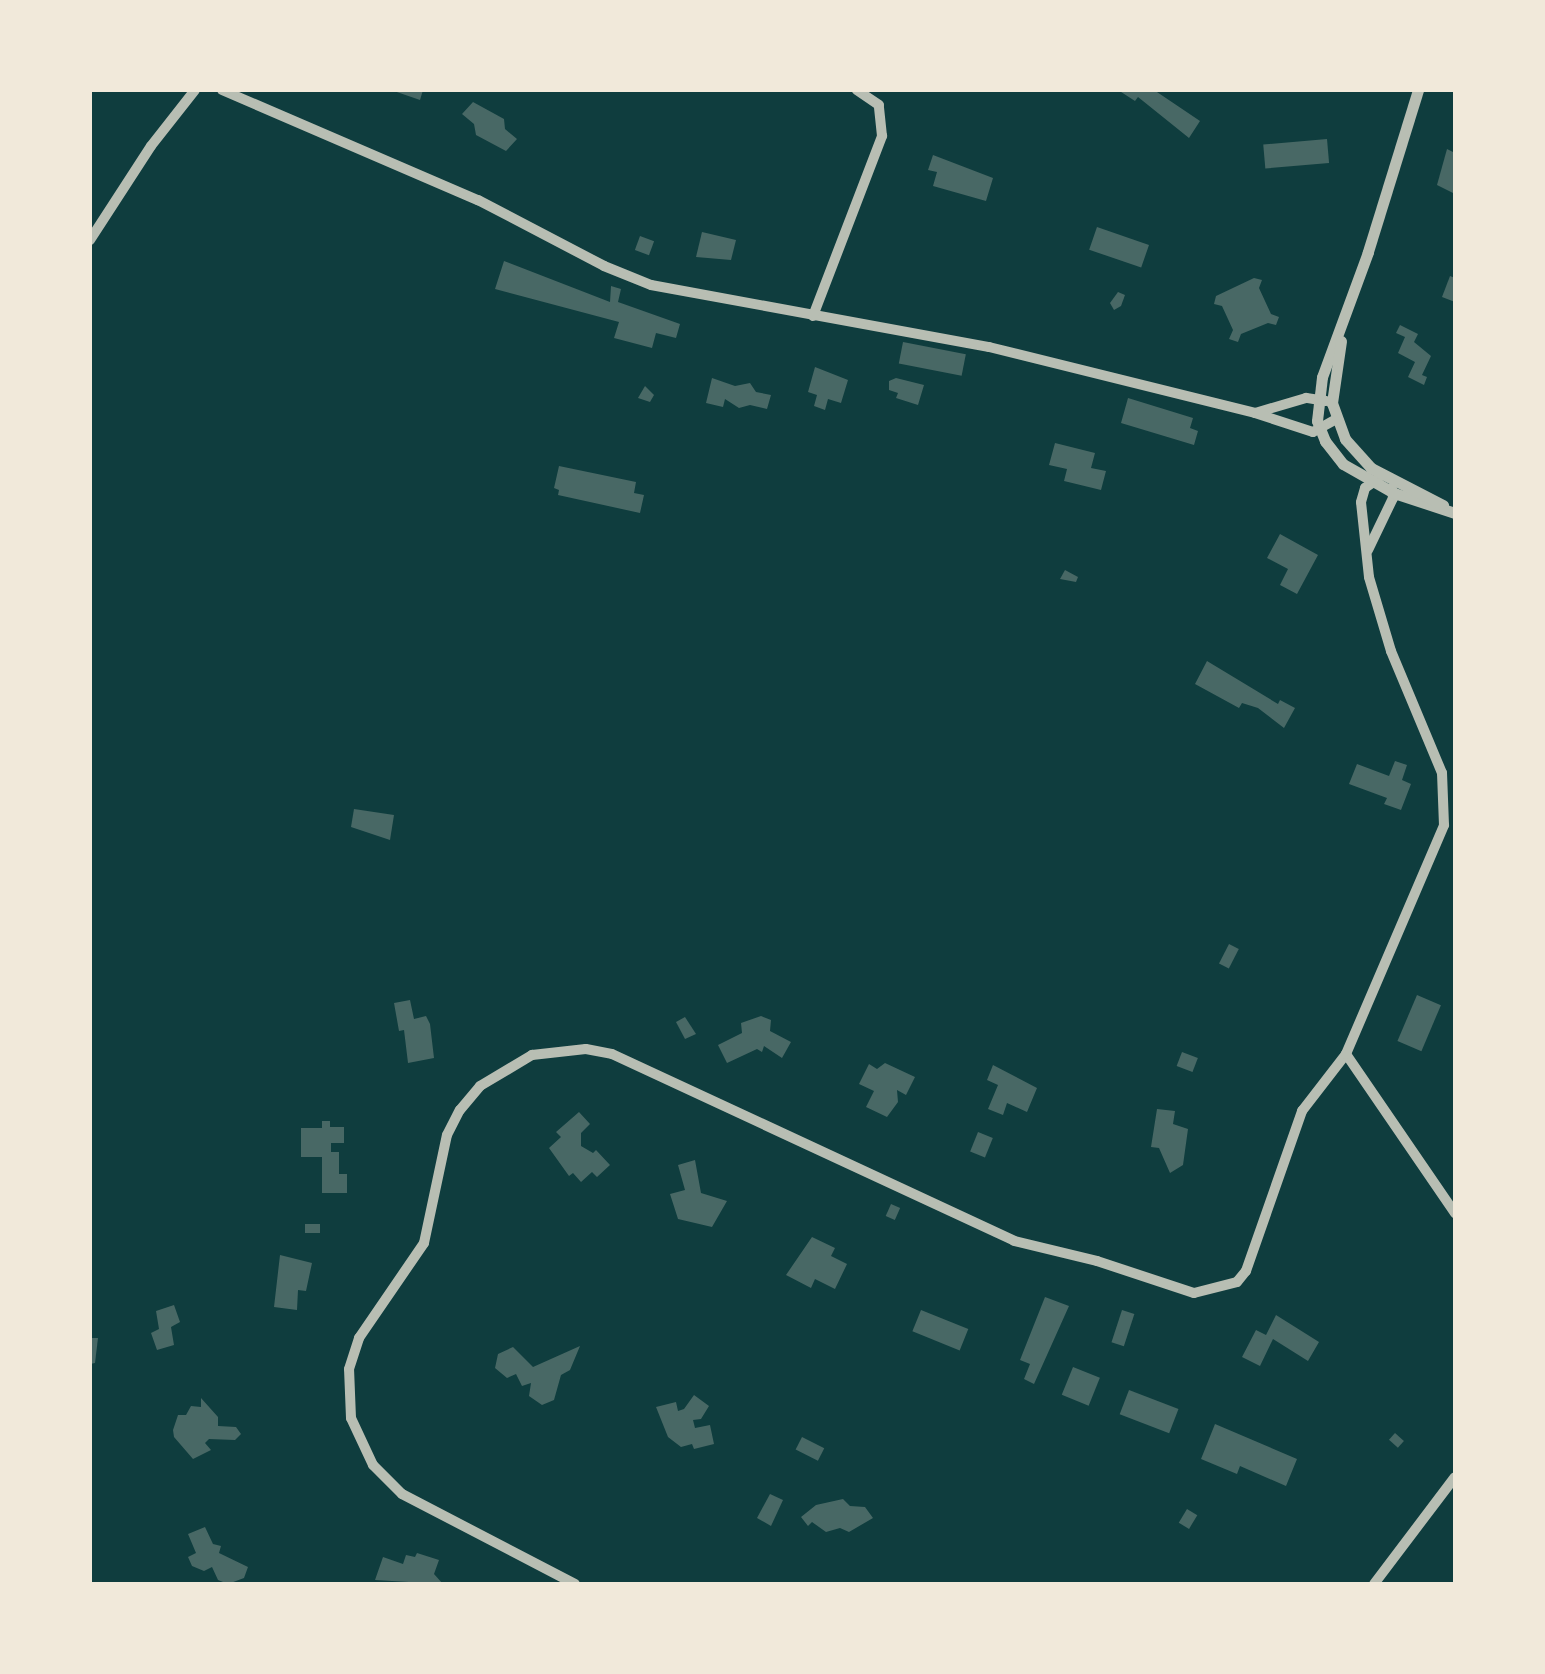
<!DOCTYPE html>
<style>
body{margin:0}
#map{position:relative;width:1545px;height:1674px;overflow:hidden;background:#0f3d3e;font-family:Raleway,sans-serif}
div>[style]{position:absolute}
.building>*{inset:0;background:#486865;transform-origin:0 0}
.minor>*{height:10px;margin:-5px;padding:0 5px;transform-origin:5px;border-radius:5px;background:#b8beb3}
.tertiary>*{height:11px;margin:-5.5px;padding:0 5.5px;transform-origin:5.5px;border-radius:5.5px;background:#b8beb3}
span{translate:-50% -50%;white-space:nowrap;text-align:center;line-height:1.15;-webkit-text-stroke:9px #f1e9da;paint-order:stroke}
.frame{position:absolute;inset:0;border:92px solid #f1e9da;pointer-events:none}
</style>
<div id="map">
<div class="building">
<div style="clip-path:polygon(391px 90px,423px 90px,420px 100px)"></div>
<div style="clip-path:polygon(1118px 90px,1154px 90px,1200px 121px,1189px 138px,1138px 97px,1135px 101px)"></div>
<div style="clip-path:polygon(473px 102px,504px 119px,505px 129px,517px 139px,506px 151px,476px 135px,474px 124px,462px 114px)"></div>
<div style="left:1327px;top:139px;width:24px;height:64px;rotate:85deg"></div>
<div style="clip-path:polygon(1447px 149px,1455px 153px,1455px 194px,1437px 185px)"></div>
<div style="clip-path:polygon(933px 155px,993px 178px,986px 201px,933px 186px,937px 172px,928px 170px)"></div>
<div style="left:1097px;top:227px;width:55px;height:24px;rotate:19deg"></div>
<div style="clip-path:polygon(702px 232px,736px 240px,731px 260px,696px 257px)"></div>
<div style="left:640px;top:236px;width:15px;height:15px;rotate:20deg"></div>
<div style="clip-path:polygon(504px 261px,610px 302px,611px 286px,621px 289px,618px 302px,680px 324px,676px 338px,656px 333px,652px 348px,614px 338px,619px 322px,495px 289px)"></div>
<div style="clip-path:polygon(1450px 276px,1455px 278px,1455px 302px,1442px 297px)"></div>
<div style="clip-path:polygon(1254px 278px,1262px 280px,1259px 288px,1271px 314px,1279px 317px,1276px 325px,1268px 323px,1241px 334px,1238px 342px,1229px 339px,1233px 330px,1222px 306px,1214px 304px,1216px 296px)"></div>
<div style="clip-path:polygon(1118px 292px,1125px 295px,1121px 306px,1114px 310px,1110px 303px)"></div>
<div style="clip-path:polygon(1400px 325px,1418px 334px,1414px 342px,1431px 356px,1422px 375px,1427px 377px,1424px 385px,1408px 377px,1415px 362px,1398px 353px,1405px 337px,1396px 333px)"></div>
<div style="left:903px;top:342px;width:64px;height:22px;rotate:11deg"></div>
<div style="clip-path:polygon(815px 367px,848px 380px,841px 403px,828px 399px,825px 410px,814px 406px,817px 395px,808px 392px)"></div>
<div style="clip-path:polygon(712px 378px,735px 386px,750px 383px,756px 392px,771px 395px,767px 409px,750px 405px,739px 408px,725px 399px,723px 407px,706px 403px)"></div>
<div style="clip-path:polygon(896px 378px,924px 385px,918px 405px,896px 398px,898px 393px,889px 390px,889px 381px)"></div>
<div style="clip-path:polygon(645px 386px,654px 395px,650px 402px,638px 398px)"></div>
<div style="clip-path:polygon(1128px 398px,1193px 418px,1190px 428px,1198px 431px,1194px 445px,1121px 423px)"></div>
<div style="clip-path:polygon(1055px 443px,1095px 453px,1091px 468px,1106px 471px,1101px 490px,1064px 481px,1067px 469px,1049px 465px)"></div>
<div style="clip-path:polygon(559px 466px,636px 482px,634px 493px,644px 495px,640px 513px,558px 495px,559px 490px,554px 488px)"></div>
<div style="clip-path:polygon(1280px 534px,1318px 555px,1297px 594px,1280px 585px,1288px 569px,1267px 558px)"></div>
<div style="clip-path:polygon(1065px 570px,1078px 577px,1076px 582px,1060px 579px)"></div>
<div style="clip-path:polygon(1207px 661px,1278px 704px,1280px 700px,1295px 708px,1284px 728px,1258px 708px,1242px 703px,1239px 708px,1195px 684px)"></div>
<div style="clip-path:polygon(1395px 761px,1407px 765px,1402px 780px,1411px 784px,1401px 810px,1384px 804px,1387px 798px,1349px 784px,1357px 764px,1389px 776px)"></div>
<div style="clip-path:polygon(354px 809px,394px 815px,390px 840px,351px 827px)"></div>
<div style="left:1229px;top:944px;width:11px;height:22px;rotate:27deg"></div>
<div style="left:1417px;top:995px;width:26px;height:50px;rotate:23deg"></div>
<div style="clip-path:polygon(410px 1000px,414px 1019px,426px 1016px,430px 1024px,434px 1058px,408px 1063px,404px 1030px,399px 1031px,394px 1003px)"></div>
<div style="clip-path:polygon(761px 1016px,771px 1020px,770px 1031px,791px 1042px,782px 1058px,764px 1046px,762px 1052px,757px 1049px,727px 1063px,718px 1045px,742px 1033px,741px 1023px)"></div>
<div style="clip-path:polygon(685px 1017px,696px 1034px,685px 1039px,676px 1022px)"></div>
<div style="left:1182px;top:1052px;width:17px;height:15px;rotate:21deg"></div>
<div style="clip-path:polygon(885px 1063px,915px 1077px,906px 1095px,897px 1090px,898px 1102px,887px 1117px,866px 1107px,874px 1091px,859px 1084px,869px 1064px,877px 1069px)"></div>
<div style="clip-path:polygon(993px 1065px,1037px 1088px,1027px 1112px,1007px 1103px,1003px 1115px,988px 1109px,998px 1085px,987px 1080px)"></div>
<div style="clip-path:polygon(1157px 1109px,1175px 1111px,1173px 1124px,1188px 1129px,1183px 1165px,1170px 1173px,1159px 1148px,1151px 1147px)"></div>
<div style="clip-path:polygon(579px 1112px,590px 1124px,581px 1133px,581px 1146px,593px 1153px,596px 1150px,610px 1165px,597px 1177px,592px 1172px,581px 1182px,573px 1173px,569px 1176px,549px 1148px,561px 1137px,556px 1132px)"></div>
<div style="clip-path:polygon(322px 1121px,330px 1121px,330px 1127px,344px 1127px,344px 1143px,331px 1143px,331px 1152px,339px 1152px,339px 1174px,347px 1174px,347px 1193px,322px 1193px,322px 1157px,301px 1157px,301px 1128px,322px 1128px)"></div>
<div style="left:978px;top:1132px;width:16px;height:21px;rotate:22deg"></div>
<div style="clip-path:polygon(695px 1160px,701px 1193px,727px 1201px,712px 1227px,678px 1219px,670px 1194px,685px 1190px,678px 1165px)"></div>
<div style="left:891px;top:1204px;width:10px;height:13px;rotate:24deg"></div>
<div style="left:305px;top:1224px;width:15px;height:9px"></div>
<div style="clip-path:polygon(812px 1237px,835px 1248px,831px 1256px,847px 1264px,835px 1289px,815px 1279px,811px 1288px,786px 1275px)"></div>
<div style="clip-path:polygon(280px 1255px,312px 1263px,306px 1291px,298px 1290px,297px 1310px,274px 1307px)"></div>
<div style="clip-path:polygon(1045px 1297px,1069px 1306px,1034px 1384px,1024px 1379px,1030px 1364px,1020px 1360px)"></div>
<div style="clip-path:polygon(174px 1305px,180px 1322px,171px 1327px,174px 1345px,157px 1350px,151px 1333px,159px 1329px,156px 1311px)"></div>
<div style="left:921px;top:1310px;width:51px;height:23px;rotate:22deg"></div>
<div style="left:1122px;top:1310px;width:13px;height:34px;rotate:18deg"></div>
<div style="clip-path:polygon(1276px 1315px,1319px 1342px,1308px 1361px,1273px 1339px,1260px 1366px,1242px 1357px,1256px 1330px,1266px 1335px)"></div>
<div style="clip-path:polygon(90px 1338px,98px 1338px,95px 1363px,90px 1364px)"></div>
<div style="clip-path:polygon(580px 1346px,570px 1370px,561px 1375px,554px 1400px,542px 1405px,529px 1396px,531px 1383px,522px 1386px,516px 1374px,507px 1378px,495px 1368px,498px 1354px,513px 1347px,533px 1367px)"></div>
<div style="left:1073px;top:1367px;width:29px;height:30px;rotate:22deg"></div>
<div style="left:1129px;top:1390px;width:53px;height:26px;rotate:21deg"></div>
<div style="clip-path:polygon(694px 1395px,709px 1406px,701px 1419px,693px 1420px,695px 1428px,710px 1425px,714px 1444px,694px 1449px,692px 1444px,681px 1447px,668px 1437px,656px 1407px,676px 1402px,678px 1411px,684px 1409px)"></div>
<div style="clip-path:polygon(201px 1398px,218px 1417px,218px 1426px,236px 1427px,241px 1434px,235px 1440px,209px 1439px,205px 1443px,211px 1450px,193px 1459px,174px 1437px,173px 1430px,178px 1415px,186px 1415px,191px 1406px,201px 1407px)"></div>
<div style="clip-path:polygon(1215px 1424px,1297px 1459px,1286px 1486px,1240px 1466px,1237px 1474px,1201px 1459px)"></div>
<div style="left:1395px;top:1433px;width:12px;height:9px;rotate:42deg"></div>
<div style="left:802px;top:1437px;width:25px;height:14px;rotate:27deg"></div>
<div style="clip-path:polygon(770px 1494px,783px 1500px,771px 1526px,757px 1518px)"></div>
<div style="clip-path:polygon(843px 1499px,850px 1506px,865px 1507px,873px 1518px,849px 1532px,840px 1528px,826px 1532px,812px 1522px,808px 1526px,801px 1517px,816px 1505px)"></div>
<div style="left:1187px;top:1509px;width:12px;height:16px;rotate:31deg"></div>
<div style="clip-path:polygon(205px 1527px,213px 1544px,221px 1546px,219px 1553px,248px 1567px,244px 1578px,228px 1584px,218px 1580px,212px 1567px,204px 1571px,192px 1566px,188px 1557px,196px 1553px,188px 1534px)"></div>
<div style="clip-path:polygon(417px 1553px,439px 1560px,434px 1574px,443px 1584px,375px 1580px,383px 1557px,403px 1564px,406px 1555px,415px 1557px)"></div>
</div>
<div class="minor">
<div style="left:222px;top:90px;width:279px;rotate:23.3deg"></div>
<div style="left:478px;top:200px;width:142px;rotate:27.6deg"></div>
<div style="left:604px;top:266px;width:51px;rotate:22deg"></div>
<div style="left:651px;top:285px;width:344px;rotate:10.4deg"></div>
<div style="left:989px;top:347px;width:274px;rotate:13.9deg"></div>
<div style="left:90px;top:240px;width:112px;rotate:-57deg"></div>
<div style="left:151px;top:146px;width:71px;rotate:-51.8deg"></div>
<div style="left:813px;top:316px;width:193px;rotate:-69deg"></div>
<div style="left:882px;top:136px;width:31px;rotate:-96deg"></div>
<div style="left:879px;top:105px;width:27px;rotate:-146deg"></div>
<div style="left:1326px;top:401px;width:20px;rotate:-171deg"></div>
<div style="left:1306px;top:398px;width:53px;rotate:163.6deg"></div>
<div style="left:1255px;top:413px;width:61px;rotate:18.1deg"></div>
<div style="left:1313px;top:432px;width:26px;rotate:-29deg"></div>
<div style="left:1368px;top:550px;width:58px;rotate:-64.3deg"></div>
<div style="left:1393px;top:498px;width:10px;rotate:-96deg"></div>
<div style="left:1346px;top:1054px;width:193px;rotate:55.6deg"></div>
<div style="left:575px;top:1584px;width:195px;rotate:-152.5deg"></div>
<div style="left:402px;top:1494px;width:41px;rotate:-135deg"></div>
<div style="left:373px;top:1465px;width:52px;rotate:-115.1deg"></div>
<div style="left:351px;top:1418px;width:49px;rotate:-92.3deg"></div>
<div style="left:349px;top:1369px;width:33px;rotate:-72deg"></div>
<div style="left:359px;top:1338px;width:115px;rotate:-55.6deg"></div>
<div style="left:424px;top:1243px;width:110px;rotate:-78deg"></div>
<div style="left:447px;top:1135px;width:28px;rotate:-63deg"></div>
<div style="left:460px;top:1110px;width:31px;rotate:-50deg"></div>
<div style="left:480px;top:1086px;width:61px;rotate:-30.8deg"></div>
<div style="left:532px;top:1055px;width:54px;rotate:-6.3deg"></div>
<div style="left:586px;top:1049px;width:26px;rotate:11deg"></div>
<div style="left:612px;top:1054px;width:443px;rotate:24.9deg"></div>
<div style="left:1014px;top:1241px;width:85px;rotate:13.5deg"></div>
<div style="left:1097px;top:1261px;width:102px;rotate:18.3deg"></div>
<div style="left:1194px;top:1293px;width:44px;rotate:-14.3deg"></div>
<div style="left:1237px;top:1282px;width:14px;rotate:-51deg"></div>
<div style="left:1246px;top:1271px;width:170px;rotate:-70.7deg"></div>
<div style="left:1302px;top:1111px;width:72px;rotate:-52.3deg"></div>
<div style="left:1346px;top:1054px;width:249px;rotate:-66.8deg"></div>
<div style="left:1444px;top:825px;width:52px;rotate:-92.2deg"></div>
<div style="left:1442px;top:773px;width:132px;rotate:-112.7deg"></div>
<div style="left:1391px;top:651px;width:77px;rotate:-106.6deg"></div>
<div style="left:1369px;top:577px;width:75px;rotate:-96.1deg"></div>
<div style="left:1361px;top:502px;width:15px;rotate:-74deg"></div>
<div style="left:1365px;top:488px;width:16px;rotate:-35deg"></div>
<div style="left:1374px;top:1584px;width:134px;rotate:-52.9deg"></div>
</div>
<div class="tertiary">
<div style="left:1418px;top:90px;width:170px;rotate:107.2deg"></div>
<div style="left:1368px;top:252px;width:133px;rotate:110.2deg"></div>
<div style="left:1322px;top:377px;width:44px;rotate:96.5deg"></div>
<div style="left:1317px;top:421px;width:22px;rotate:68deg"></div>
<div style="left:1325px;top:441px;width:29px;rotate:52deg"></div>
<div style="left:1343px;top:464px;width:59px;rotate:29.6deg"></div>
<div style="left:1394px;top:493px;width:64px;rotate:18.2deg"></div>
<div style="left:1341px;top:341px;width:63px;rotate:98.3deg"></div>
<div style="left:1332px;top:403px;width:38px;rotate:70deg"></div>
<div style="left:1345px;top:439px;width:39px;rotate:48deg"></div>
<div style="left:1371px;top:468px;width:81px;rotate:27.2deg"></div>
</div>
<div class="frame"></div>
</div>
